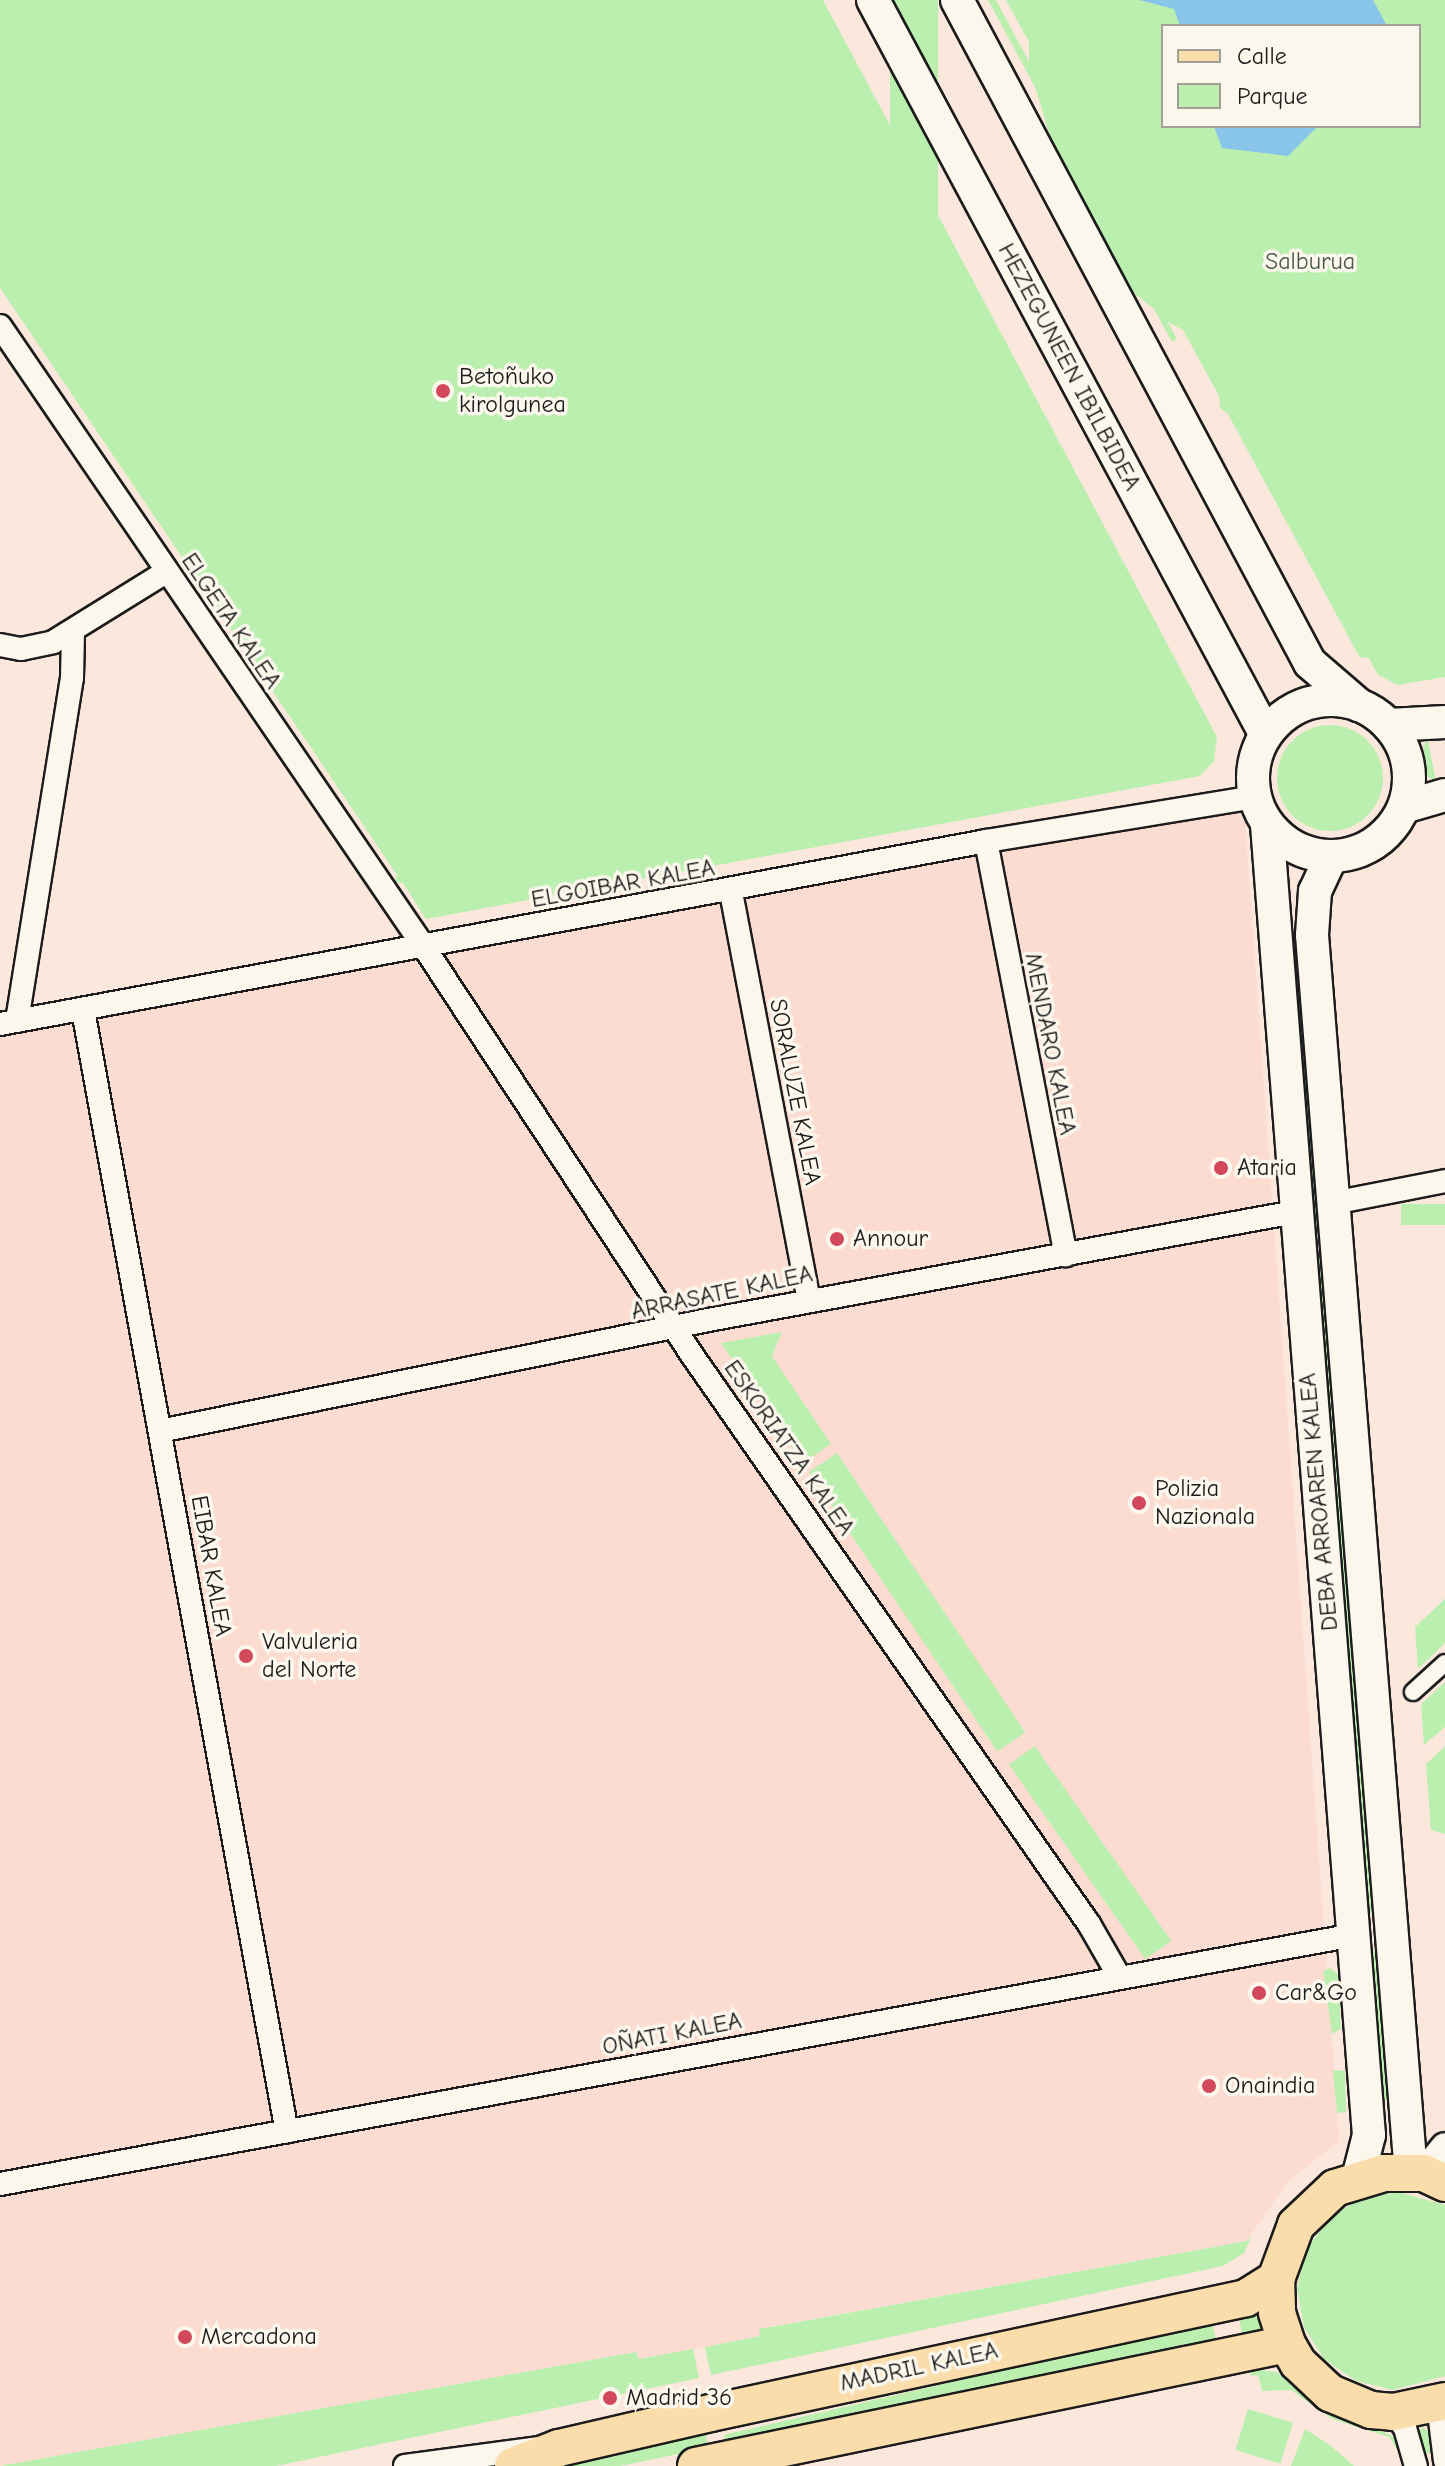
<!DOCTYPE html>
<meta charset="utf-8">
<style>
body{margin:0}
#map{position:relative;width:1445px;height:2466px;overflow:hidden;background:#fce7dc;font-family:"Comic Neue",sans-serif}
div>[style]{position:absolute}
.built>*{inset:0;background:#fcdcd1}
.green>*{inset:0;background:#baefb0;transform-origin:0 0}
.round{border-radius:50%}
.water>*{inset:0;background:#89c4e9}
.roads{filter:drop-shadow(2px 0 #1c1c1c) drop-shadow(-2px 0 #1c1c1c) drop-shadow(0 2px #1c1c1c) drop-shadow(0 -2px #1c1c1c)}
.pedestrian>*{height:16px;margin:-8px;padding:0 8px;transform-origin:8px;border-radius:8px;background:#fbf7ec}
.minor>*{height:22px;margin:-11px;padding:0 11px;transform-origin:11px;border-radius:11px;background:#fbf7ec}
.tertiary>*{height:28px;margin:-14px;padding:0 14px;transform-origin:14px;border-radius:14px;background:#fbf7ec}
.secondary>*{height:32px;margin:-16px;padding:0 16px;transform-origin:16px;border-radius:16px;background:#fbf7ec}
.secondary>.ring{margin:-16px;padding:0;box-sizing:content-box;background:none;border:32px solid #fbf7ec;border-radius:50%}
.primary>*{height:36px;margin:-18px;padding:0 18px;transform-origin:18px;border-radius:18px;background:#fbddab}
.dots>*{width:22px;height:22px;translate:-50% -50%;box-sizing:border-box;border:4px solid #fbf7ec;border-radius:50%}
span{translate:-50% -50%;white-space:nowrap;text-align:center;line-height:1.15;-webkit-text-stroke:7px #fbf7ec;paint-order:stroke}
.park-label{font-size:24px;color:#4b5b48}
.street-label{font-size:24px;color:#1c1c1c}
.poi-label{font-size:24px;color:#1c1c1c}
.left{translate:0 -50%;text-align:left}
.legend{position:absolute;left:1161px;top:24px;width:260px;height:104px;box-sizing:border-box;background:#fbf7ec;border:2px solid #a29f99;margin:0;padding:10px 14px;list-style:none;font-size:24px;color:#1c1c1c}
.legend li{display:flex;align-items:center;gap:16px;height:40px}
.legend b{width:40px;border:2px solid #a29f99}
</style>
<div id="map">
<div class="built">
<div style="clip-path:polygon(1243px 793px,1339px 2141px,1287px 2182px,1247px 2241px,760px 2328px,761px 2336px,705px 2347px,638px 2359px,636px 2352px,0 2466px,0 1023px)"></div>
</div>
<div class="green">
<div style="clip-path:polygon(0 0,823px 0,1217px 737px,1214px 761px,1200px 776px,426px 919px,403px 883px,395px 882px,397px 875px,0 288px)"></div>
<div style="left:890px;top:0;width:48px;height:772px"></div>
<div style="clip-path:polygon(evenodd,988px 0,996px 0,1029px 62px,1029px 42px,1006px 0,1445px 0,1445px 677px,1398px 685px,1378px 675px,1368px 657px,1360px 658px,1228px 414px,1220px 408px,1219px 396px,1183px 330px,1168px 322px,1177px 339px,1172px 342px,1154px 309px,1114px 277px,1070px 206px,1036px 89px,988px 0,1163px 26px,1419px 26px,1419px 126px,1163px 126px,1163px 26px)"></div>
<div class="round" style="left:1277px;top:725px;width:106px;height:106px"></div>
<div style="clip-path:polygon(1428px 740px,1436px 782px,1428px 777px,1423px 746px)"></div>
<div style="left:1304px;top:945px;width:290px;height:18px;rotate:86deg"></div>
<div style="left:1445px;top:1204px;width:21px;height:44px;rotate:90deg"></div>
<div style="left:1327px;top:1251px;width:664px;height:17px;rotate:86deg"></div>
<div style="clip-path:polygon(782px 1332px,772px 1356px,831px 1444px,803px 1463px,721px 1343px)"></div>
<div style="left:837px;top:1453px;width:337px;height:34px;rotate:56deg"></div>
<div style="clip-path:polygon(1445px 1599px,1445px 1643px,1418px 1669px,1415px 1627px)"></div>
<div style="clip-path:polygon(1445px 1682px,1445px 1727px,1424px 1745px,1421px 1704px)"></div>
<div style="left:1035px;top:1746px;width:238px;height:32px;rotate:55deg"></div>
<div style="clip-path:polygon(1445px 1746px,1445px 1834px,1431px 1830px,1426px 1764px)"></div>
<div style="left:1382px;top:1950px;width:150px;height:16px;rotate:86deg"></div>
<div style="clip-path:polygon(1330px 1968px,1338px 1974px,1341px 2029px,1332px 2034px,1323px 1971px)"></div>
<div style="clip-path:polygon(1333px 2070px,1345px 2071px,1346px 2112px,1337px 2113px)"></div>
<div style="clip-path:polygon(1399px 2192px,1445px 2205px,1445px 2376px,1393px 2390px,1356px 2381px,1324px 2359px,1304px 2327px,1297px 2288px,1306px 2251px,1328px 2219px,1361px 2198px)"></div>
<div style="clip-path:polygon(1252px 2235px,1244px 2253px,1223px 2266px,711px 2375px,705px 2347px,760px 2336px,759px 2329px,1247px 2241px)"></div>
<div style="clip-path:polygon(1256px 2313px,1262px 2329px,1242px 2335px,1239px 2316px)"></div>
<div style="left:1212px;top:2322px;width:17px;height:501px;rotate:77deg"></div>
<div style="clip-path:polygon(693px 2349px,699px 2378px,276px 2466px,0 2466px,636px 2352px,639px 2359px)"></div>
<div style="clip-path:polygon(1251px 2369px,1277px 2372px,1326px 2412px,1389px 2434px,1399px 2440px,1403px 2458px,1389px 2437px,1332px 2419px,1291px 2390px,1262px 2391px,1258px 2375px,1251px 2376px)"></div>
<div style="left:1248px;top:2409px;width:47px;height:43px;rotate:17deg"></div>
<div style="clip-path:polygon(1423px 2427px,1431px 2433px,1434px 2452px,1421px 2455px,1417px 2432px)"></div>
<div style="clip-path:polygon(705px 2429px,708px 2448px,620px 2466px,555px 2466px)"></div>
<div style="clip-path:polygon(1305px 2429px,1330px 2445px,1354px 2466px,1291px 2466px)"></div>
</div>
<div class="water">
<div style="clip-path:polygon(1139px 0,1373px 0,1387px 26px,1180px 26px,1174px 9px)"></div>
<div style="clip-path:polygon(1214px 126px,1318px 126px,1288px 156px,1222px 148px)"></div>
</div>
<div class="roads">
<div class="pedestrian">
<div style="left:1413px;top:1692px;width:43px;rotate:-42.2deg"></div>
</div>
<div class="minor">
<div style="left:0;top:326px;width:748px;rotate:55.67deg"></div>
<div style="left:422px;top:944px;width:492px;rotate:56.7deg"></div>
<div style="left:692px;top:1355px;width:694px;rotate:55.1deg"></div>
<div style="left:1089px;top:1924px;width:62px;rotate:60.1deg"></div>
<div style="left:0;top:645px;width:21px;rotate:11deg"></div>
<div style="left:21px;top:649px;width:33px;rotate:-12deg"></div>
<div style="left:53px;top:642px;width:133px;rotate:-31.8deg"></div>
<div style="left:986px;top:841px;width:422px;rotate:79.1deg"></div>
<div style="left:731px;top:892px;width:416px;rotate:79.2deg"></div>
<div style="left:83px;top:1010px;width:1140px;rotate:79.7deg"></div>
<div style="left:17px;top:1021px;width:347px;rotate:-80.9deg"></div>
<div style="left:72px;top:678px;width:45px;rotate:-88.7deg"></div>
<div style="left:0;top:1024px;width:1003px;rotate:-10.51deg"></div>
<div style="left:986px;top:841px;width:273px;rotate:-9.3deg"></div>
<div style="left:1333px;top:1203px;width:114px;rotate:-11.1deg"></div>
<div style="left:160px;top:1431px;width:559px;rotate:-11.45deg"></div>
<div style="left:708px;top:1320px;width:597px;rotate:-10.43deg"></div>
<div style="left:0;top:2184px;width:1377px;rotate:-10.42deg"></div>
<div style="left:1438px;top:2404px;width:57px;rotate:83deg"></div>
<div style="left:1393px;top:2412px;width:20px;rotate:53deg"></div>
<div style="left:1405px;top:2428px;width:40px;rotate:74deg"></div>
<div style="left:405px;top:2466px;width:134px;rotate:-7.7deg"></div>
</div>
<div class="tertiary">
<div style="left:1424px;top:2173px;width:33px;rotate:-51deg"></div>
</div>
<div class="secondary">
<div style="left:873px;top:0;width:833px;rotate:61.87deg"></div>
<div style="left:957px;top:0;width:751px;rotate:61.97deg"></div>
<div style="left:1310px;top:663px;width:65px;rotate:40.6deg"></div>
<div class="ring" style="left:1253px;top:700px;width:124px;height:124px"></div>
<div style="left:1389px;top:725px;width:56px;rotate:-3.1deg"></div>
<div style="left:1404px;top:807px;width:43px;rotate:-16.3deg"></div>
<div style="left:1267px;top:825px;width:1314px;rotate:85.55deg"></div>
<div style="left:1369px;top:2135px;width:44px;rotate:104.3deg"></div>
<div style="left:1331px;top:857px;width:38px;rotate:115deg"></div>
<div style="left:1315px;top:891px;width:44px;rotate:93.9deg"></div>
<div style="left:1312px;top:935px;width:1242px;rotate:85.43deg"></div>
</div>
<div class="primary">
<div style="left:1445px;top:2183px;width:23px;rotate:-155deg"></div>
<div style="left:1424px;top:2173px;width:40px;rotate:180deg"></div>
<div style="left:1384px;top:2173px;width:51px;rotate:163deg"></div>
<div style="left:1335px;top:2188px;width:54px;rotate:136.5deg"></div>
<div style="left:1296px;top:2225px;width:58px;rotate:110.3deg"></div>
<div style="left:1276px;top:2279px;width:34px;rotate:88deg"></div>
<div style="left:1277px;top:2313px;width:33px;rotate:72deg"></div>
<div style="left:1287px;top:2344px;width:22px;rotate:60deg"></div>
<div style="left:1298px;top:2363px;width:44px;rotate:43.2deg"></div>
<div style="left:1330px;top:2393px;width:44px;rotate:22.5deg"></div>
<div style="left:1371px;top:2410px;width:22px;rotate:5deg"></div>
<div style="left:1393px;top:2412px;width:53px;rotate:-11.9deg"></div>
<div style="left:513px;top:2466px;width:49px;rotate:-21.4deg"></div>
<div style="left:559px;top:2448px;width:156px;rotate:-13deg"></div>
<div style="left:711px;top:2413px;width:547px;rotate:-12.13deg"></div>
<div style="left:1246px;top:2298px;width:36px;rotate:-32deg"></div>
<div style="left:696px;top:2466px;width:603px;rotate:-11.66deg"></div>
</div>
</div>
<div class="dots">
<div style="left:443px;top:391px;background:#d1495b"></div>
<div style="left:1221px;top:1168px;background:#d1495b"></div>
<div style="left:837px;top:1239px;background:#d1495b"></div>
<div style="left:1139px;top:1503px;background:#d1495b"></div>
<div style="left:246px;top:1656px;background:#d1495b"></div>
<div style="left:1259px;top:1993px;background:#d1495b"></div>
<div style="left:1209px;top:2086px;background:#d1495b"></div>
<div style="left:185px;top:2337px;background:#d1495b"></div>
<div style="left:610px;top:2398px;background:#d1495b"></div>
</div>
<div class="park-label">
<span style="left:1310px;top:262px">Salburua</span>
</div>
<div class="street-label">
<span style="left:1069px;top:367px;rotate:62deg">HEZEGUNEEN IBILBIDEA</span>
<span style="left:231px;top:621px;rotate:56deg">ELGETA KALEA</span>
<span style="left:623px;top:884px;rotate:-10deg">ELGOIBAR KALEA</span>
<span style="left:1050px;top:1044px;rotate:79deg">MENDARO KALEA</span>
<span style="left:795px;top:1092px;rotate:79deg">SORALUZE KALEA</span>
<span style="left:722px;top:1293px;rotate:-12deg">ARRASATE KALEA</span>
<span style="left:789px;top:1448px;rotate:55deg">ESKORIATZA KALEA</span>
<span style="left:1319px;top:1502px;rotate:-95deg">DEBA ARROAREN KALEA</span>
<span style="left:211px;top:1566px;rotate:80deg">EIBAR KALEA</span>
<span style="left:672px;top:2034px;rotate:-11deg">OÑATI KALEA</span>
<span style="left:919px;top:2367px;rotate:-12deg">MADRIL KALEA</span>
</div>
<div class="poi-label">
<span class="left" style="left:459px;top:391px">Betoñuko<br>kirolgunea</span>
<span class="left" style="left:1237px;top:1168px">Ataria</span>
<span class="left" style="left:853px;top:1239px">Annour</span>
<span class="left" style="left:1155px;top:1503px">Polizia<br>Nazionala</span>
<span class="left" style="left:262px;top:1656px">Valvuleria<br>del Norte</span>
<span class="left" style="left:1275px;top:1993px">Car&amp;Go</span>
<span class="left" style="left:1225px;top:2086px">Onaindia</span>
<span class="left" style="left:201px;top:2337px">Mercadona</span>
<span class="left" style="left:626px;top:2398px">Madrid 36</span>
</div>
<ul class="legend">
<li><b style="height:10px;background:#fbddab"></b>Calle</li>
<li><b style="height:22px;background:#baefb0"></b>Parque</li>
</ul>
</div>
